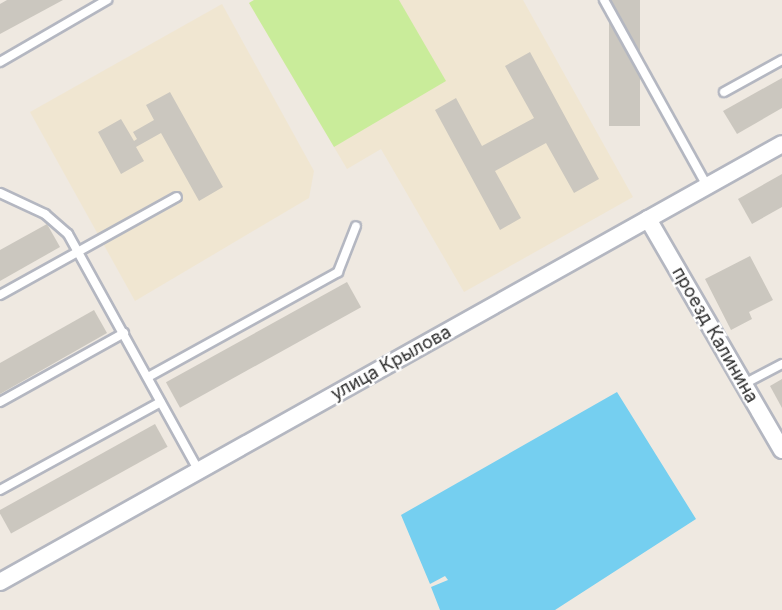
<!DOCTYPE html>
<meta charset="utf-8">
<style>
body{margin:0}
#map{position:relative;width:782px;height:610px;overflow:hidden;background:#efe9e1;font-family:Inter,sans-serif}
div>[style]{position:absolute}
.education>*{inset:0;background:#f0e6d1}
.pitch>*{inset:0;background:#c9ec9a}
.water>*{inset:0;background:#75cff0}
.building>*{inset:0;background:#cbc7bf;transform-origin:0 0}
.roads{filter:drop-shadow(2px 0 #b4b7c1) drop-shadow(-2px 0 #b4b7c1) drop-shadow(0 2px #b4b7c1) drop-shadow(0 -2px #b4b7c1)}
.lane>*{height:8px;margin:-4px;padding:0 4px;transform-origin:4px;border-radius:4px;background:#fff}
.street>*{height:16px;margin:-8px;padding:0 8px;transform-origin:8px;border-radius:8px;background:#fff}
span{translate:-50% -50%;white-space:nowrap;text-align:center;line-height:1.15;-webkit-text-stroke:4.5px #fff;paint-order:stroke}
.street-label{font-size:18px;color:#2e2e2e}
</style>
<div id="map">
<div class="education">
<div style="clip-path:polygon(254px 0,523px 0,633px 197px,464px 292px,381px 149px,347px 169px,249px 3px)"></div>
<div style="clip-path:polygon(222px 4px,314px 171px,309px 198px,135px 301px,30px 112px)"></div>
</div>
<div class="pitch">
<div style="clip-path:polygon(254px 0,399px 0,446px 81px,334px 147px,249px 3px)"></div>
</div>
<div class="water">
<div style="clip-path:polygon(617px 392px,696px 519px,555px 610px,440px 610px,431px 587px,448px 580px,445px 576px,430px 584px,401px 515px)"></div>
</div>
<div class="building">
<div style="clip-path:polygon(7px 0,63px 0,0 34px,0 4px)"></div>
<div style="left:609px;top:0;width:31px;height:126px"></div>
<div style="clip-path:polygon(530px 52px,599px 179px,574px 193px,546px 143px,495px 171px,521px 218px,500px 230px,435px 110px,456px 98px,482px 146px,534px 118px,505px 66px)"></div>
<div style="clip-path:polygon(782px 78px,782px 108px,737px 134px,723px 111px)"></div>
<div style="clip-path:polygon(170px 92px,223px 187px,199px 201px,161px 133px,136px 147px,144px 161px,121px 174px,98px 132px,121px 119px,134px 141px,137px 139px,133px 132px,154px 120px,146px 105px)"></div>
<div style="clip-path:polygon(782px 174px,782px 207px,752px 224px,738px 199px)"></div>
<div style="clip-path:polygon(47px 224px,60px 247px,0 281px,0 250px)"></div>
<div style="clip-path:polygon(750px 256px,773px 300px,749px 312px,752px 319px,731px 330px,705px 279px)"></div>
<div style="left:347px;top:282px;width:29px;height:207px;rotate:61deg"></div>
<div style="clip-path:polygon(94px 310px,107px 333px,0 394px,0 363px)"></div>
<div style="clip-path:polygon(782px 379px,782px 408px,770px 386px)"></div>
<div style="left:155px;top:424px;width:26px;height:179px;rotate:61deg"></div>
</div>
<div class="roads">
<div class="lane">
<div style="left:604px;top:0;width:213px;rotate:61deg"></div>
<div style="left:0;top:62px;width:124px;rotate:-30.1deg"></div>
<div style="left:724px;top:92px;width:66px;rotate:-28.9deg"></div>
<div style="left:0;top:193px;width:50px;rotate:25deg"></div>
<div style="left:45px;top:214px;width:30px;rotate:41deg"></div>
<div style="left:68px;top:234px;width:271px;rotate:61.1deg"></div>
<div style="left:0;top:295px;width:202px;rotate:-29deg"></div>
<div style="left:148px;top:377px;width:217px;rotate:-28.9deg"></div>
<div style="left:338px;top:272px;width:49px;rotate:-68.6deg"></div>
<div style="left:744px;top:384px;width:43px;rotate:-27.8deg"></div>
<div style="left:0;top:402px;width:142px;rotate:-29.1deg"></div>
<div style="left:0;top:490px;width:183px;rotate:-28.7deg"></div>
</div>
<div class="street">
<div style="left:648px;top:219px;width:267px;rotate:59.9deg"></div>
<div style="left:0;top:582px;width:896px;rotate:-29.25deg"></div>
</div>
</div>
<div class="street-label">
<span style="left:715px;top:335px;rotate:60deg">проезд Калинина</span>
<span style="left:391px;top:363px;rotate:-29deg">улица Крылова</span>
</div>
</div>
